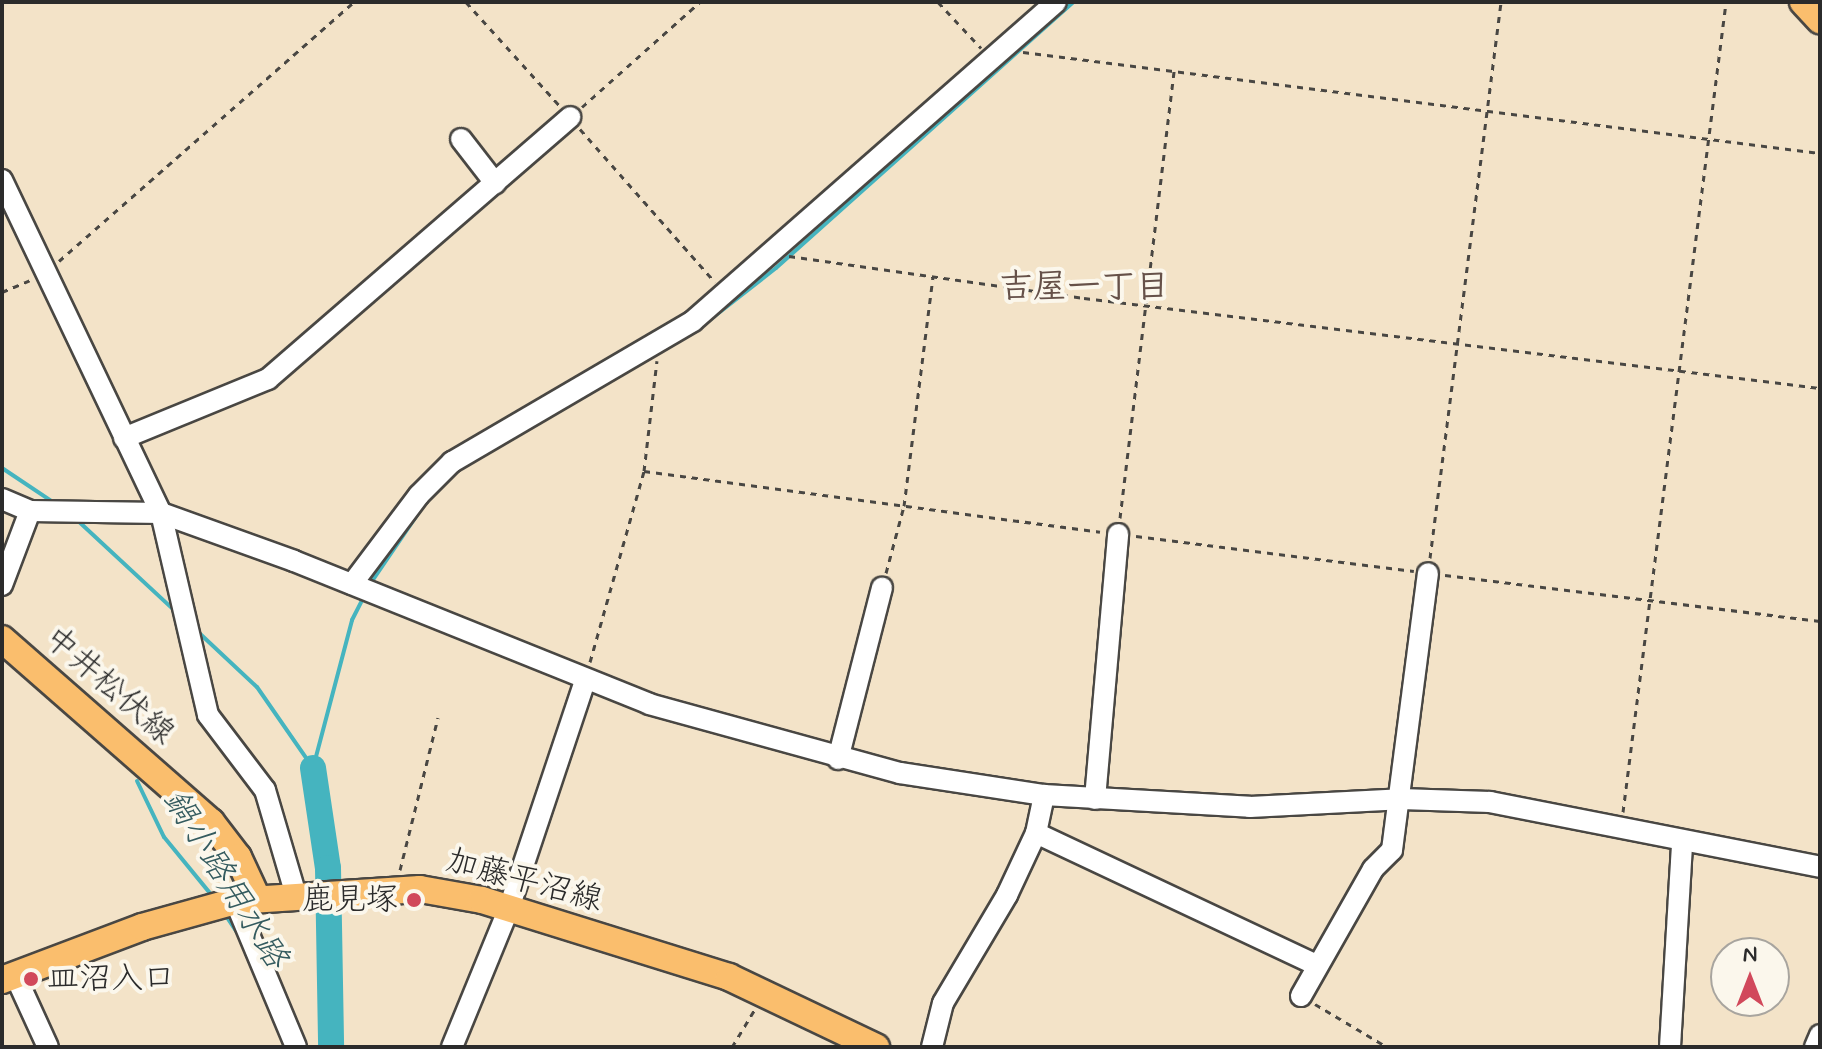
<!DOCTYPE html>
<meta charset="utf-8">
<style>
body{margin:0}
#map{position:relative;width:1822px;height:1049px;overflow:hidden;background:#f3e3c8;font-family:Mynerve,"Klee One",sans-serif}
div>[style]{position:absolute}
.stream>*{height:4px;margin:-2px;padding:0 2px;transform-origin:2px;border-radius:2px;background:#45b4bf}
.river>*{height:26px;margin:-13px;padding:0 13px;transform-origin:13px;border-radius:13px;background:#45b4bf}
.path>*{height:3px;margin-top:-1.5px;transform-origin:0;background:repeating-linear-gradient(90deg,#494743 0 6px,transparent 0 12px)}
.roads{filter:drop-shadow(2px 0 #494743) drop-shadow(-2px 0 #494743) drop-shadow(0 2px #494743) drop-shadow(0 -2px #494743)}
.minor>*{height:20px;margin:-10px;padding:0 10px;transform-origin:10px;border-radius:10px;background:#fff}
.major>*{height:26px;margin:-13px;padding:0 13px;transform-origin:13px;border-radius:13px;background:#fabe6d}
.dots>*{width:22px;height:22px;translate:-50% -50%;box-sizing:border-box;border:4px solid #fbf7ec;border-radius:50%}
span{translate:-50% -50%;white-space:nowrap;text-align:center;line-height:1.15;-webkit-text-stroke:8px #fbf7ec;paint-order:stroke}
.street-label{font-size:32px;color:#2b2b2b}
.poi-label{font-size:32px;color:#2b2b2b}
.right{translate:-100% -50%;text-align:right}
.left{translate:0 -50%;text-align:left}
.neighbourhood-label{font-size:34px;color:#665149;font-weight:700}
.water-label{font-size:34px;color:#345b5f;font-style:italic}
.frame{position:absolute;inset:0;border:4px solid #2b2b2b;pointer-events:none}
.north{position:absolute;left:1710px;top:937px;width:80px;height:80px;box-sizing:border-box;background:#fbf7ec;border:2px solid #a8a59f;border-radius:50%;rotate:0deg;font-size:22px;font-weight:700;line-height:32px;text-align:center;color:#2b2b2b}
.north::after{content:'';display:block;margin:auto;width:28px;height:36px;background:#d1495b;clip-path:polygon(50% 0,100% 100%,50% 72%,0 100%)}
</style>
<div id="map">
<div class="stream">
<div style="left:702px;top:326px;width:94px;rotate:-38.1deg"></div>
<div style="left:776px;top:268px;width:399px;rotate:-41.8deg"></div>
<div style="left:2px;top:468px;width:65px;rotate:33.7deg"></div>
<div style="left:76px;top:519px;width:135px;rotate:42.9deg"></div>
<div style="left:370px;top:584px;width:83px;rotate:-55.7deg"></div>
<div style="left:196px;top:630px;width:83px;rotate:43.1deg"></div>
<div style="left:257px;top:687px;width:98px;rotate:55.3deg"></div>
<div style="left:313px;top:768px;width:153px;rotate:-75.2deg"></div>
<div style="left:352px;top:620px;width:28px;rotate:-63deg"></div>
<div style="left:137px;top:781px;width:62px;rotate:64.3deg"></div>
<div style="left:164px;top:837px;width:79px;rotate:50.7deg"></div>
<div style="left:226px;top:916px;width:23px;rotate:56deg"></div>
</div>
<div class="river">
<div style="left:313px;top:768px;width:101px;rotate:81.5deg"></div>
<div style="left:328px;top:868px;width:179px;rotate:89deg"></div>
</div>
<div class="path">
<div style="left:466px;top:2px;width:139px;rotate:47.9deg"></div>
<div style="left:938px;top:2px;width:63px;rotate:46.9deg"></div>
<div style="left:1023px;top:52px;width:803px;rotate:7.22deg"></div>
<div style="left:582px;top:107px;width:158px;rotate:-41.7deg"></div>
<div style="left:580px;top:129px;width:204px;rotate:48.6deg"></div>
<div style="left:789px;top:256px;width:298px;rotate:8.1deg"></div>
<div style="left:1084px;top:298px;width:741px;rotate:6.97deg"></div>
<div style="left:59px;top:261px;width:393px;rotate:-41.3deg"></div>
<div style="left:2px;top:292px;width:30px;rotate:-23deg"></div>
<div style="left:644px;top:471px;width:460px;rotate:7.6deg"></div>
<div style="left:1120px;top:518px;width:450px;rotate:-83.1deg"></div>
<div style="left:1136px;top:536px;width:280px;rotate:7.2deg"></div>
<div style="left:1430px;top:558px;width:561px;rotate:-82.72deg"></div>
<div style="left:886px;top:573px;width:69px;rotate:-75deg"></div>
<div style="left:904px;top:506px;width:231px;rotate:-82.8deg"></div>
<div style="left:1445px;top:575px;width:378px;rotate:7deg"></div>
<div style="left:590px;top:662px;width:198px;rotate:-74.2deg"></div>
<div style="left:644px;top:471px;width:111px;rotate:-83.3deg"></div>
<div style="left:1623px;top:812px;width:817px;rotate:-82.75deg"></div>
<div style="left:400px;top:870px;width:157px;rotate:-76deg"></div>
<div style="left:1315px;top:1004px;width:84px;rotate:30.8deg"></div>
<div style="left:732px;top:1047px;width:44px;rotate:-58.8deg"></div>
</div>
<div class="roads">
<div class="minor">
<div style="left:461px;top:139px;width:56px;rotate:52.3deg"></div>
<div style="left:2px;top:180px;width:369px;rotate:64.5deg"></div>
<div style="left:161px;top:513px;width:207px;rotate:76.9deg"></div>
<div style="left:208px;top:715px;width:94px;rotate:52.8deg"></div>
<div style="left:265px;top:790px;width:109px;rotate:73.6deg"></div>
<div style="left:124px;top:438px;width:156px;rotate:-22.3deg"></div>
<div style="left:268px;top:379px;width:400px;rotate:-40.9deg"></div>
<div style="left:2px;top:499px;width:30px;rotate:23deg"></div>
<div style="left:352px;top:584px;width:111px;rotate:-53deg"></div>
<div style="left:419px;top:495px;width:47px;rotate:-45deg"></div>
<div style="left:452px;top:462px;width:279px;rotate:-30.3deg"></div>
<div style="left:693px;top:321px;width:483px;rotate:-41.3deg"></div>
<div style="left:2px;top:585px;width:79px;rotate:-69.3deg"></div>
<div style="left:30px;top:511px;width:131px;rotate:0.9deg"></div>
<div style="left:161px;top:513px;width:141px;rotate:19.8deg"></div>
<div style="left:294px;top:561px;width:383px;rotate:21.9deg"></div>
<div style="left:649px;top:704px;width:260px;rotate:15.4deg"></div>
<div style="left:900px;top:773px;width:146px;rotate:8.7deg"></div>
<div style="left:1044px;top:795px;width:206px;rotate:3.3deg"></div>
<div style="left:1250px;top:807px;width:151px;rotate:-3deg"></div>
<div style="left:1401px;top:799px;width:89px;rotate:1.9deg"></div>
<div style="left:1490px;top:802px;width:336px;rotate:11.1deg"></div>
<div style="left:838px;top:759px;width:177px;rotate:-75.6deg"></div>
<div style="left:1095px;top:799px;width:266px;rotate:-85deg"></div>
<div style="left:1036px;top:833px;width:310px;rotate:25.2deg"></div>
<div style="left:235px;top:901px;width:158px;rotate:67.3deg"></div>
<div style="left:15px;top:975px;width:79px;rotate:65.4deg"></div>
<div style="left:1301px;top:996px;width:146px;rotate:-60.4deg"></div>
<div style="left:1373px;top:869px;width:27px;rotate:-45deg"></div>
<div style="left:1392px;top:850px;width:279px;rotate:-82.6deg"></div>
<div style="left:452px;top:1047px;width:150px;rotate:-67.7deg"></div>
<div style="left:509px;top:908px;width:239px;rotate:-71.5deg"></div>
<div style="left:932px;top:1047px;width:45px;rotate:-76deg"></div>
<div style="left:943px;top:1003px;width:126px;rotate:-59.3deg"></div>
<div style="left:1007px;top:895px;width:68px;rotate:-64.9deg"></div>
<div style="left:1036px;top:833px;width:39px;rotate:-78deg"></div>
<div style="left:1670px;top:1047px;width:204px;rotate:-86.6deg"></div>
<div style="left:1815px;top:1047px;width:13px;rotate:-67deg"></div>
</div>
<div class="major">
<div style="left:1803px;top:2px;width:25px;rotate:47deg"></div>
<div style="left:2px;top:639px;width:278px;rotate:41.2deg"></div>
<div style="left:211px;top:822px;width:44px;rotate:52.4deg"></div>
<div style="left:238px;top:857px;width:45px;rotate:65.1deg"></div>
<div style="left:2px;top:980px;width:150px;rotate:-20.7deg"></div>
<div style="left:142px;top:927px;width:97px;rotate:-15.6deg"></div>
<div style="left:235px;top:901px;width:185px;rotate:-3.7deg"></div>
<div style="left:420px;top:889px;width:63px;rotate:10.1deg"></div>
<div style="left:482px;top:900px;width:259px;rotate:17.3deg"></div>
<div style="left:729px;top:977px;width:163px;rotate:25.5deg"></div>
</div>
</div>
<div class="dots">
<div style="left:414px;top:900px;background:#d1495b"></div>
<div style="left:31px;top:979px;background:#d1495b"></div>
</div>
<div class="street-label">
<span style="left:109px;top:686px;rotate:41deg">中井松伏線</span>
<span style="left:524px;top:881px;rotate:15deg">加藤平沼線</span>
</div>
<div class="poi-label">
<span class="right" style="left:398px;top:900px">鹿見塚</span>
<span class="left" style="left:47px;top:979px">皿沼入口</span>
</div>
<div class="neighbourhood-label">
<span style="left:1084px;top:288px">吉屋一丁目</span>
</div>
<div class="water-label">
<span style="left:225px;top:879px;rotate:58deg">鍋小路用水路</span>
</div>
<div class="frame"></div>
<div class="north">N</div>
</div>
